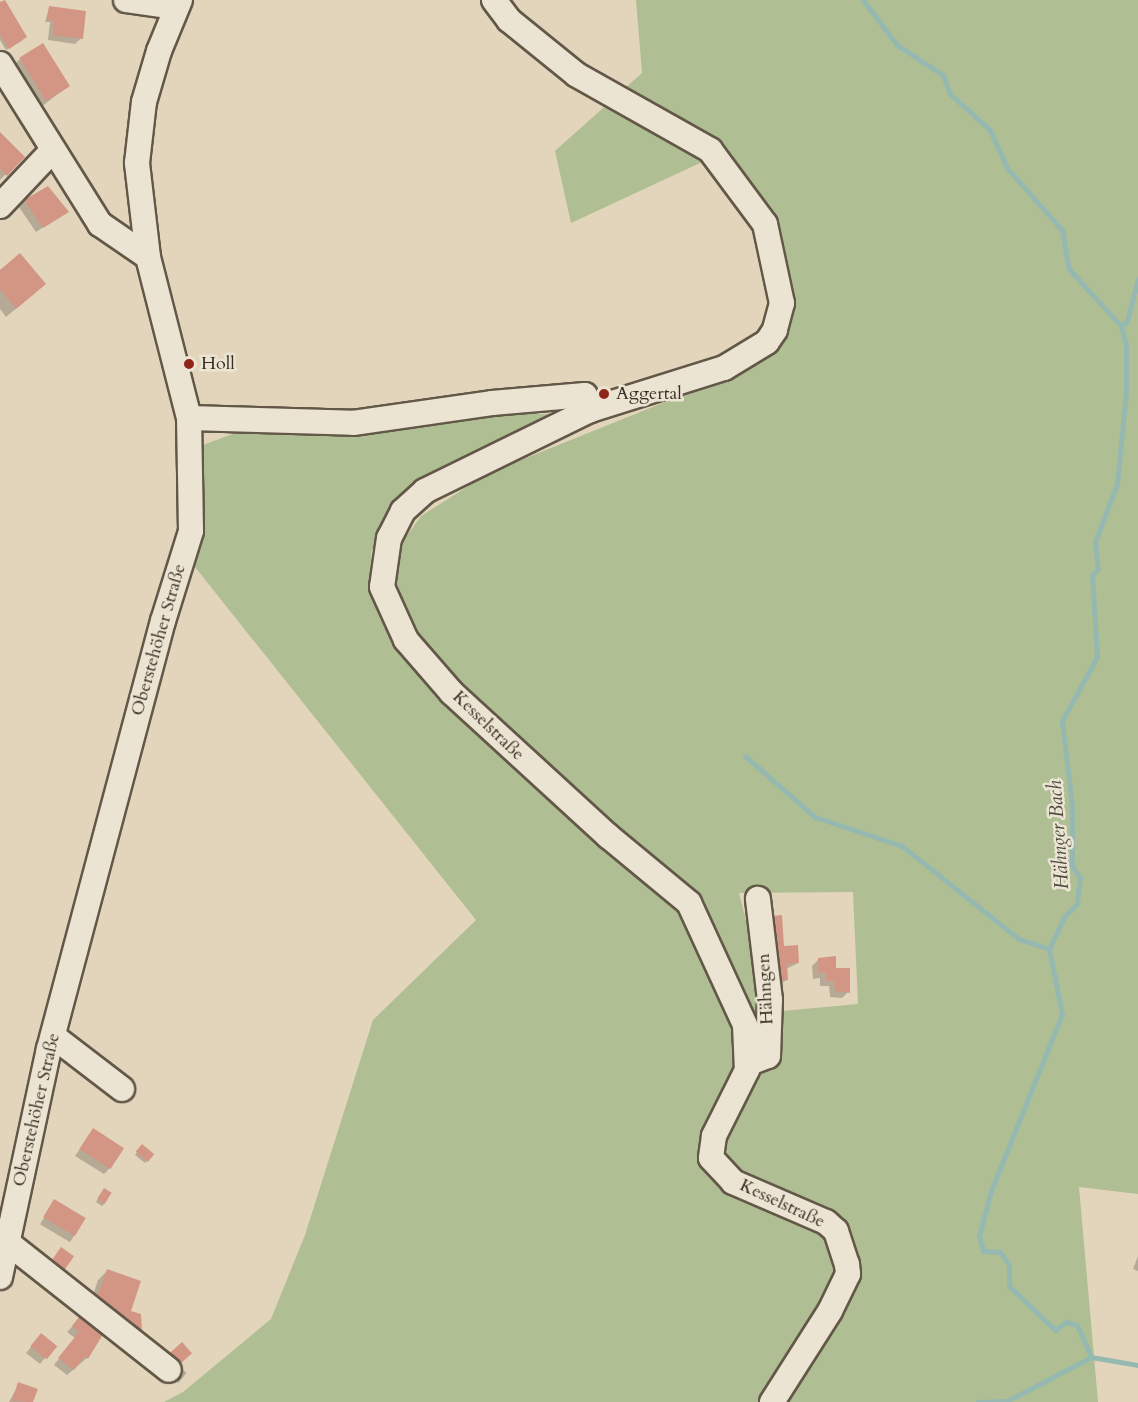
<!DOCTYPE html>
<meta charset="utf-8">
<style>
body{margin:0}
#map{position:relative;width:1138px;height:1402px;overflow:hidden;background:#e2d5bb;font-family:Cardo,serif}
div>[style]{position:absolute}
.green>*{inset:0;background:#afbe93}
.shadow>*{inset:0;background:#0003;transform-origin:0 0}
.stream>*{height:5px;margin:-2.5px;padding:0 2.5px;transform-origin:2.5px;border-radius:2.5px;background:#95b9b1}
.building>*{inset:0;background:#d39685;transform-origin:0 0}
.roads{filter:drop-shadow(2px 0 #635848) drop-shadow(-2px 0 #635848) drop-shadow(0 2px #635848) drop-shadow(0 -2px #635848)}
.minor>*{height:24px;margin:-12px;padding:0 12px;transform-origin:12px;border-radius:12px;background:#ece4d3}
.dots>*{width:16px;height:16px;translate:-50% -50%;box-sizing:border-box;border:3px solid #ece4d3;border-radius:50%}
span{translate:-50% -50%;white-space:nowrap;text-align:center;line-height:1.15;-webkit-text-stroke:5px #ece4d3;paint-order:stroke}
.poi-label{font-size:18px;color:#392e21}
.left{translate:0 -50%;text-align:left}
.street-label{font-size:18px;color:#392e21}
.water-label{font-size:20px;color:#4b4a3e;font-style:italic}
</style>
<div id="map">
<div class="green">
<div style="clip-path:polygon(evenodd,636px 0,1138px 0,1138px 1194px,1079px 1187px,1098px 1402px,164px 1402px,183px 1392px,271px 1319px,305px 1235px,373px 1020px,476px 920px,195px 567px,195px 448px,238px 432px,464px 411px,568px 415px,408px 499px,371px 552px,375px 593px,456px 712px,550px 801px,566px 789px,457px 684px,414px 635px,390px 582px,396px 551px,421px 516px,489px 473px,747px 369px,789px 333px,783px 238px,728px 150px,571px 223px,555px 151px,642px 73px,636px 0,853px 892px,858px 1004px,782px 1011px,764px 991px,739px 893px,853px 892px)"></div>
</div>
<div class="shadow">
<div style="clip-path:polygon(0 4px,23px 40px,6px 50px,0 40px)"></div>
<div style="clip-path:polygon(49px 8px,81px 38px,75px 44px,48px 40px,50px 22px,45px 22px)"></div>
<div style="clip-path:polygon(20px 59px,68px 86px,27px 118px,2px 77px)"></div>
<div style="clip-path:polygon(0 134px,23px 157px,0 180px)"></div>
<div style="clip-path:polygon(25px 201px,67px 212px,36px 232px,19px 207px)"></div>
<div style="clip-path:polygon(0 271px,35px 293px,6px 317px,0 309px)"></div>
<div style="clip-path:polygon(783px 948px,798px 963px,786px 969px,787px 979px,781px 985px,771px 986px)"></div>
<div style="clip-path:polygon(818px 960px,835px 969px,848px 992px,842px 998px,830px 997px,829px 986px,820px 986px,820px 978px,813px 979px,812px 966px)"></div>
<div style="clip-path:polygon(93px 1130px,110px 1168px,104px 1174px,75px 1156px)"></div>
<div style="clip-path:polygon(143px 1146px,147px 1161px,145px 1163px,135px 1155px)"></div>
<div style="clip-path:polygon(104px 1189px,105px 1203px,102px 1206px,96px 1202px)"></div>
<div style="left:54px;top:1201px;width:35px;height:27px;rotate:31deg"></div>
<div style="clip-path:polygon(1138px 1256px,1138px 1271px,1133px 1269px)"></div>
<div style="clip-path:polygon(107px 1271px,129px 1312px,102px 1332px,87px 1358px,67px 1375px,54px 1365px,75px 1338px,67px 1332px,88px 1310px,98px 1280px)"></div>
<div style="clip-path:polygon(36px 1341px,45px 1358px,40px 1364px,26px 1353px)"></div>
<div style="left:182px;top:1369px;width:6px;height:13px;rotate:39deg"></div>
<div style="clip-path:polygon(19px 1384px,36px 1390px,31px 1402px,9px 1402px)"></div>
</div>
<div class="stream">
<div style="left:863px;top:0;width:56px;rotate:52.9deg"></div>
<div style="left:897px;top:45px;width:55px;rotate:33.1deg"></div>
<div style="left:943px;top:75px;width:20px;rotate:70deg"></div>
<div style="left:950px;top:94px;width:54px;rotate:42deg"></div>
<div style="left:990px;top:130px;width:42px;rotate:65.9deg"></div>
<div style="left:1007px;top:168px;width:83px;rotate:48.4deg"></div>
<div style="left:1062px;top:230px;width:40px;rotate:80deg"></div>
<div style="left:1069px;top:269px;width:77px;rotate:47.6deg"></div>
<div style="left:1121px;top:326px;width:20px;rotate:75deg"></div>
<div style="left:1126px;top:345px;width:47px;rotate:90deg"></div>
<div style="left:1126px;top:392px;width:92px;rotate:95.6deg"></div>
<div style="left:1117px;top:484px;width:62px;rotate:110.8deg"></div>
<div style="left:1095px;top:542px;width:27px;rotate:84deg"></div>
<div style="left:1098px;top:569px;width:8px;rotate:135deg"></div>
<div style="left:1092px;top:575px;width:82px;rotate:86.5deg"></div>
<div style="left:1097px;top:657px;width:73px;rotate:118.7deg"></div>
<div style="left:1062px;top:721px;width:86px;rotate:83.3deg"></div>
<div style="left:1072px;top:806px;width:60px;rotate:90deg"></div>
<div style="left:1072px;top:866px;width:14px;rotate:56deg"></div>
<div style="left:1080px;top:878px;width:26px;rotate:97deg"></div>
<div style="left:1077px;top:904px;width:18px;rotate:135deg"></div>
<div style="left:1064px;top:917px;width:35px;rotate:115deg"></div>
<div style="left:1049px;top:949px;width:66px;rotate:78.7deg"></div>
<div style="left:1062px;top:1014px;width:191px;rotate:111.9deg"></div>
<div style="left:991px;top:1191px;width:47px;rotate:104.9deg"></div>
<div style="left:979px;top:1236px;width:16px;rotate:75deg"></div>
<div style="left:983px;top:1251px;width:17px;rotate:3deg"></div>
<div style="left:1000px;top:1252px;width:16px;rotate:55deg"></div>
<div style="left:1009px;top:1265px;width:21px;rotate:90deg"></div>
<div style="left:1009px;top:1286px;width:64px;rotate:43.7deg"></div>
<div style="left:1055px;top:1330px;width:14px;rotate:-36deg"></div>
<div style="left:1066px;top:1322px;width:11px;rotate:15deg"></div>
<div style="left:1077px;top:1325px;width:35px;rotate:66deg"></div>
<div style="left:1091px;top:1357px;width:48px;rotate:9.7deg"></div>
<div style="left:1121px;top:326px;width:8px;rotate:-40deg"></div>
<div style="left:1127px;top:321px;width:43px;rotate:-75.3deg"></div>
<div style="left:745px;top:756px;width:93px;rotate:41.1deg"></div>
<div style="left:815px;top:817px;width:92px;rotate:18.4deg"></div>
<div style="left:902px;top:846px;width:149px;rotate:38.5deg"></div>
<div style="left:1019px;top:939px;width:32px;rotate:18deg"></div>
<div style="left:978px;top:1402px;width:29px;rotate:-2deg"></div>
<div style="left:1007px;top:1401px;width:95px;rotate:-27.6deg"></div>
</div>
<div class="building">
<div style="clip-path:polygon(5px 0,27px 37px,9px 49px,0 34px,0 2px)"></div>
<div style="clip-path:polygon(49px 6px,86px 11px,83px 39px,53px 35px,54px 21px,47px 20px)"></div>
<div style="left:43px;top:43px;width:51px;height:28px;rotate:58deg"></div>
<div style="clip-path:polygon(0 132px,25px 157px,7px 176px,0 169px)"></div>
<div style="clip-path:polygon(48px 186px,69px 212px,43px 228px,24px 200px)"></div>
<div style="clip-path:polygon(20px 253px,46px 284px,16px 309px,0 289px,0 270px)"></div>
<div style="clip-path:polygon(782px 915px,784px 946px,798px 945px,799px 963px,787px 964px,788px 980px,777px 981px,771px 916px)"></div>
<div style="clip-path:polygon(836px 956px,836px 968px,850px 968px,850px 993px,835px 991px,834px 981px,826px 981px,826px 973px,818px 973px,818px 958px)"></div>
<div style="left:93px;top:1128px;width:37px;height:25px;rotate:33deg"></div>
<div style="left:142px;top:1144px;width:16px;height:10px;rotate:40deg"></div>
<div style="left:104px;top:1188px;width:9px;height:13px;rotate:32deg"></div>
<div style="left:54px;top:1199px;width:37px;height:21px;rotate:31deg"></div>
<div style="left:61px;top:1247px;width:16px;height:21px;rotate:35deg"></div>
<div style="clip-path:polygon(107px 1269px,141px 1281px,131px 1311px,141px 1314px,143px 1347px,107px 1319px,111px 1305px,96px 1301px)"></div>
<div style="clip-path:polygon(82px 1313px,105px 1331px,88px 1359px,85px 1356px,74px 1370px,58px 1358px,79px 1332px,72px 1326px)"></div>
<div style="left:41px;top:1333px;width:21px;height:17px;rotate:39deg"></div>
<div style="left:182px;top:1342px;width:15px;height:21px;rotate:48deg"></div>
<div style="clip-path:polygon(18px 1382px,38px 1389px,33px 1402px,12px 1401px)"></div>
</div>
<div class="roads">
<div class="minor">
<div style="left:126px;top:0;width:49px;rotate:8.1deg"></div>
<div style="left:494px;top:0;width:25px;rotate:53deg"></div>
<div style="left:509px;top:20px;width:87px;rotate:39deg"></div>
<div style="left:577px;top:75px;width:153px;rotate:29.4deg"></div>
<div style="left:710px;top:150px;width:92px;rotate:53.4deg"></div>
<div style="left:765px;top:224px;width:81px;rotate:77.9deg"></div>
<div style="left:782px;top:303px;width:28px;rotate:105deg"></div>
<div style="left:775px;top:330px;width:14px;rotate:124deg"></div>
<div style="left:767px;top:342px;width:50px;rotate:148.8deg"></div>
<div style="left:724px;top:368px;width:140px;rotate:162.6deg"></div>
<div style="left:0;top:64px;width:189px;rotate:58deg"></div>
<div style="left:100px;top:224px;width:58px;rotate:34.5deg"></div>
<div style="left:0;top:206px;width:77px;rotate:-46.6deg"></div>
<div style="left:189px;top:418px;width:164px;rotate:1.7deg"></div>
<div style="left:353px;top:423px;width:140px;rotate:-8.2deg"></div>
<div style="left:492px;top:403px;width:93px;rotate:-4.9deg"></div>
<div style="left:585px;top:395px;width:16px;rotate:72deg"></div>
<div style="left:590px;top:410px;width:184px;rotate:153.9deg"></div>
<div style="left:425px;top:491px;width:30px;rotate:138deg"></div>
<div style="left:403px;top:511px;width:30px;rotate:117deg"></div>
<div style="left:389px;top:538px;width:49px;rotate:98.1deg"></div>
<div style="left:382px;top:587px;width:58px;rotate:65.6deg"></div>
<div style="left:406px;top:640px;width:70px;rotate:49deg"></div>
<div style="left:452px;top:693px;width:212px;rotate:42.5deg"></div>
<div style="left:608px;top:836px;width:105px;rotate:39.6deg"></div>
<div style="left:689px;top:903px;width:134px;rotate:65.3deg"></div>
<div style="left:745px;top:1025px;width:45px;rotate:87.5deg"></div>
<div style="left:747px;top:1070px;width:74px;rotate:116.6deg"></div>
<div style="left:714px;top:1136px;width:22px;rotate:98deg"></div>
<div style="left:711px;top:1158px;width:33px;rotate:47deg"></div>
<div style="left:733px;top:1182px;width:101px;rotate:23.3deg"></div>
<div style="left:826px;top:1222px;width:13px;rotate:42deg"></div>
<div style="left:836px;top:1231px;width:35px;rotate:72deg"></div>
<div style="left:847px;top:1264px;width:10px;rotate:84deg"></div>
<div style="left:848px;top:1274px;width:41px;rotate:115.9deg"></div>
<div style="left:830px;top:1311px;width:108px;rotate:122.5deg"></div>
<div style="left:53px;top:1036px;width:87px;rotate:37.5deg"></div>
<div style="left:747px;top:1064px;width:22px;rotate:-21deg"></div>
<div style="left:768px;top:1056px;width:56px;rotate:-88deg"></div>
<div style="left:770px;top:1000px;width:102px;rotate:-96.8deg"></div>
<div style="left:7px;top:1242px;width:206px;rotate:38.3deg"></div>
<div style="left:0;top:1277px;width:233px;rotate:-77.9deg"></div>
<div style="left:49px;top:1049px;width:443px;rotate:-75.1deg"></div>
<div style="left:163px;top:621px;width:94px;rotate:-72.7deg"></div>
<div style="left:191px;top:531px;width:113px;rotate:-91deg"></div>
<div style="left:189px;top:418px;width:166px;rotate:-104.3deg"></div>
<div style="left:148px;top:257px;width:95px;rotate:-96.7deg"></div>
<div style="left:137px;top:163px;width:61px;rotate:-83.5deg"></div>
<div style="left:144px;top:102px;width:53px;rotate:-73.6deg"></div>
<div style="left:159px;top:51px;width:55px;rotate:-67.6deg"></div>
</div>
</div>
<div class="dots">
<div style="left:189px;top:364px;background:#8f2418"></div>
<div style="left:604px;top:394px;background:#8f2418"></div>
</div>
<div class="poi-label">
<span class="left" style="left:201px;top:364px">Holl</span>
<span class="left" style="left:616px;top:394px">Aggertal</span>
</div>
<div class="street-label">
<span style="left:159px;top:640px;rotate:-74deg">Oberstehöher Straße</span>
<span style="left:488px;top:726px;rotate:44deg">Kesselstraße</span>
<span style="left:766px;top:989px;rotate:-93deg">Hähngen</span>
<span style="left:37px;top:1110px;rotate:-77deg">Oberstehöher Straße</span>
<span style="left:782px;top:1204px;rotate:25deg">Kesselstraße</span>
</div>
<div class="water-label">
<span style="left:1058px;top:835px;rotate:-94deg">Hähnger Bach</span>
</div>
</div>
